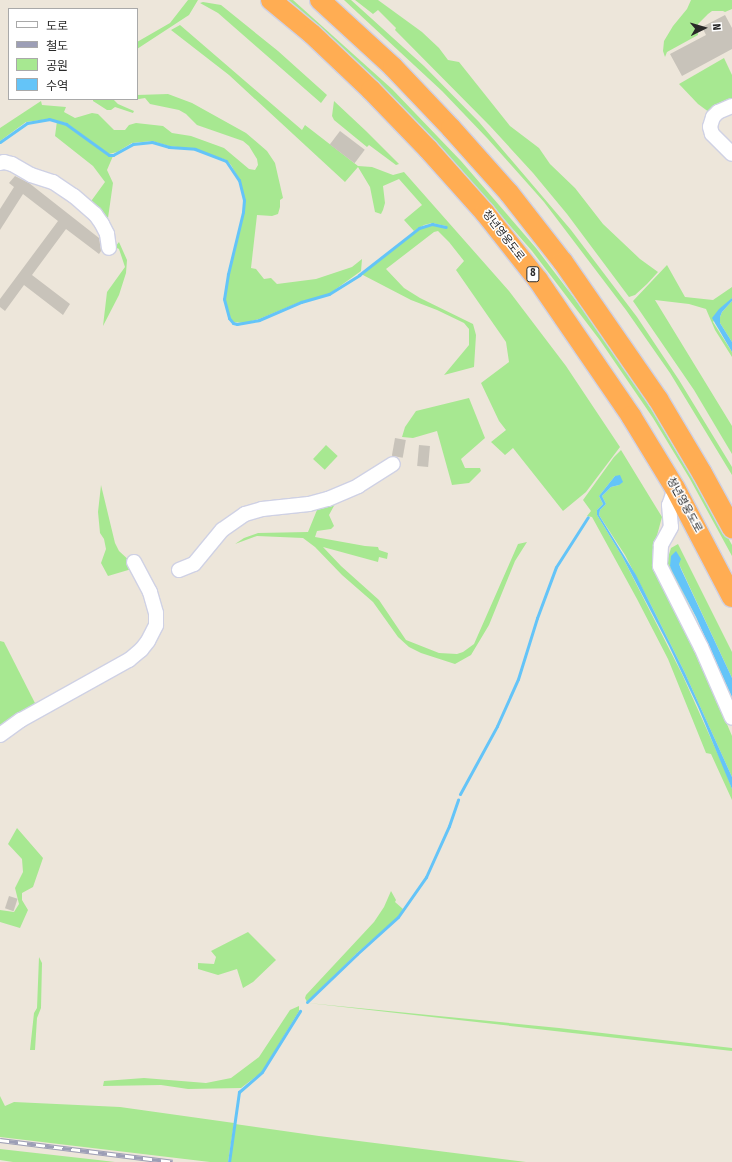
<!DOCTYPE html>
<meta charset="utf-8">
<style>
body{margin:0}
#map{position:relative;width:732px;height:1162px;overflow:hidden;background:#ede6da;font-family:"Fira Sans Condensed","Noto Sans KR",sans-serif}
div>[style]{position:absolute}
.green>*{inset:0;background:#a7e891;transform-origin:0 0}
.water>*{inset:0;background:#64c4f8}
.stream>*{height:3px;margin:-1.5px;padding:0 1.5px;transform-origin:1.5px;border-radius:1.5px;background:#64c4f8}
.building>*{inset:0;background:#c8c3ba;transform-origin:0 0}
.roads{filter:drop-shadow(1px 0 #cfd1e4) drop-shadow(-1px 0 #cfd1e4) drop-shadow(0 1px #cfd1e4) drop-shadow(0 -1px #cfd1e4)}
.minor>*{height:14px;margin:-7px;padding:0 7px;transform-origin:7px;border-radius:7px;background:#fff}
.highway>*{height:20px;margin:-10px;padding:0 10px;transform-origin:10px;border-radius:10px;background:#ffad53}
.rail>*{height:4.5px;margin-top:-2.25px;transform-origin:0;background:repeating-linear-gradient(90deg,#fff 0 9px,#9c9eb6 0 18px);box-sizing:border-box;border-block:1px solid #9c9eb6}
span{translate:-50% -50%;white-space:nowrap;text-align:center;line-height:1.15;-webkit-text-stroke:3px #fff;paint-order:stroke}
.shield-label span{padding:1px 3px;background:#fff;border:1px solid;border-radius:3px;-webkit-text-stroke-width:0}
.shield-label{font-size:10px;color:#292929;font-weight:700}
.street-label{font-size:11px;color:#292929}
.legend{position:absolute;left:8px;top:8px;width:130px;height:92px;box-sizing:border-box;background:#fff;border:1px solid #a9a9a9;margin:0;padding:5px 7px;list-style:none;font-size:12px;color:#292929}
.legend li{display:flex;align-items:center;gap:8px;height:20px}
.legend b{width:20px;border:1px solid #a9a9a9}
.north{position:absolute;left:684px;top:8px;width:40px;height:40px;-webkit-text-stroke:3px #fff;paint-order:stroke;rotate:85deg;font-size:11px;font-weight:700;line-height:16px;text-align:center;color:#292929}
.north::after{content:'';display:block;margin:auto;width:14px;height:18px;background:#292929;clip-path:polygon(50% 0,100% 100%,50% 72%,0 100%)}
</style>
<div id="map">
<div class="green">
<div style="clip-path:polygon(188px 0,198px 0,189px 15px,137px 49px,137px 42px,170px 23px)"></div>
<div style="clip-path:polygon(285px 0,293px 0,392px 89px,461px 161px,536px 248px,603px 336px,657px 415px,727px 536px,732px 545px,732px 556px,690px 479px,653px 418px,599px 339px,532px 251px,457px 165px,388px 93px)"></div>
<div style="clip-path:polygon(344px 0,351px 0,424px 66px,479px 122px,571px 230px,637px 317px,679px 380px,732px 467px,732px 475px,670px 373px,626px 310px,544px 202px,487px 138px,442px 91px)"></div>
<div style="clip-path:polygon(355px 0,378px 0,422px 32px,439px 48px,448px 60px,459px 62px,510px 126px,539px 148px,550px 164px,575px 188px,603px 224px,640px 259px,658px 272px,647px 284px,635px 295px,629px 297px,567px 214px,533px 173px,490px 126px,395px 30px,396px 28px,378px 10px,373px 14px)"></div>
<div style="clip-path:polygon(691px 0,732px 0,732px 9px,725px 12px,723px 11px,712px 11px,708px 14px,698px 24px,698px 35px,667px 52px,665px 57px,663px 51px,664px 41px,673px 26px,687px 9px)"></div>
<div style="clip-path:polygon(203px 2px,221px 5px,278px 51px,327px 95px,321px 103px,218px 13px,200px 3px)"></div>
<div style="clip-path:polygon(180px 25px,302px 130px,305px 125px,358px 166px,372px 167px,393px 175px,404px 172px,509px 291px,566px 366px,620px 447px,586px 492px,563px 511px,513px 448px,505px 455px,491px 442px,506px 430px,499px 421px,481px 383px,509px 362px,506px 342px,456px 270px,464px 261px,449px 242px,438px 231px,434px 232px,386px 269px,404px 288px,420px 298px,473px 324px,476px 335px,474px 367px,444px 375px,469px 345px,469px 329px,464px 323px,437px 310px,411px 300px,361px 274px,420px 228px,432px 225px,446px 228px,446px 226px,432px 223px,424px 225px,414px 231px,404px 220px,422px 205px,399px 179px,383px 186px,385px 203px,383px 210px,381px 214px,375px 212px,370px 187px,358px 167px,345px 182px,229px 75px,171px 30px)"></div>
<div style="clip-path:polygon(724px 58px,732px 75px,732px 102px,713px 115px,698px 104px,679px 84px)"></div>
<div style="clip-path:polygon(168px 94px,192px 103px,246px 133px,267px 151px,275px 163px,283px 198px,280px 200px,280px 207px,278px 214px,272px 216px,257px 215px,251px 268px,256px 269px,264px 279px,271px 278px,277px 284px,316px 279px,352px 267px,362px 259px,361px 271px,329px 294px,300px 302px,259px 319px,244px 323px,233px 322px,227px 311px,225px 300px,229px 274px,244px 212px,245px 200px,239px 179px,231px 165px,226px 160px,195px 149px,169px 146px,152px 141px,132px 143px,117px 152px,109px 154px,66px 123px,49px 119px,26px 122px,0 141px,0 128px,41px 101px,42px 105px,66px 107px,64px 112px,75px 118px,92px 113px,98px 114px,114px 130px,125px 130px,129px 125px,136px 123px,163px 126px,172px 133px,191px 136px,224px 148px,249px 169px,255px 170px,258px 165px,257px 159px,249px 146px,243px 141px,197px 125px,186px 114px,179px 110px,150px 104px,145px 98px,133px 100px,132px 99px,137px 99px,137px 95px)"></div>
<div style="clip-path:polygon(93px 99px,113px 99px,118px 104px,134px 111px,133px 113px,115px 107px,111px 110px,107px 110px,93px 101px)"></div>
<div style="clip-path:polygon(334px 101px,366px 131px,399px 164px,396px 165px,369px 145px,367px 147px,334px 120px,332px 116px)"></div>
<div style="clip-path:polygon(57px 121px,75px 130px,108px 155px,113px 156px,107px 170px,113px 183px,108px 218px,89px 204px,105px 182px,93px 166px,55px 136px)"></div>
<div style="clip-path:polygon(119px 242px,127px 260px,126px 273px,119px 295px,103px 326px,107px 292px,125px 267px,119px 249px,115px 247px)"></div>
<div style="clip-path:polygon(667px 265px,685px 297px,713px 300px,732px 287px,732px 298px,713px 322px,732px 352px,732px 357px,715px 330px,706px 309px,689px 304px,655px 300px,732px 426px,732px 454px,694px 390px,633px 301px)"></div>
<div style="clip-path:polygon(732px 301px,732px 342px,720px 323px,720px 317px,722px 312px)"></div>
<div style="clip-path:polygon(469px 398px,485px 438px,461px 459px,465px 468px,480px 468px,481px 471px,469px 483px,452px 485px,437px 431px,413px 438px,402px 437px,405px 427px,416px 411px)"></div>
<div style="left:326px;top:445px;width:16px;height:19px;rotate:43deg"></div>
<div style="clip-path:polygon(621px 450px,662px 517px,653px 550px,654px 566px,696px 650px,732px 736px,732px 777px,685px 673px,650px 603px,625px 555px,599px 515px,600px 510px,606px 504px,602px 496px,611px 487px,619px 485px,615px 476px,599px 496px,603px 504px,597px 510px,597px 515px,622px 556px,682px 674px,725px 770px,732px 789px,732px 800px,711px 754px,706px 753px,668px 659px,637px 599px,592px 517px,587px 516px,591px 511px,583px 500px,614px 457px)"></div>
<div style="clip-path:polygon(101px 485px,115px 543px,119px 551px,132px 563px,135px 568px,108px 576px,101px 563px,106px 549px,104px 539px,100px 533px,98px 512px)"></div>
<div style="clip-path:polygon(317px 504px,335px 504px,329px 515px,334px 526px,331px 529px,317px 531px,315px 537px,365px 546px,378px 547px,379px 550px,388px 553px,387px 559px,379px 557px,378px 562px,323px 547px,341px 566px,379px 600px,406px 640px,439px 653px,457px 654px,463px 652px,474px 644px,518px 544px,527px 542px,515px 561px,489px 625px,471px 655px,455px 664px,421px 653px,409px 647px,398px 637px,373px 602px,342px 575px,315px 547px,303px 538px,257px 536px,235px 544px,244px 538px,258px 533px,308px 532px,317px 510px)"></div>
<div style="clip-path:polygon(678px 544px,732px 652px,732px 678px,679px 564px,670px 566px,718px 664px,732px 697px,732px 707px,666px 564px,671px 548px)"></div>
<div style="clip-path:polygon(0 641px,4px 642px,38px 709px,0 732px)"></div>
<div style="clip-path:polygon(17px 828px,43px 858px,33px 887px,22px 893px,22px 900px,28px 910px,20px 928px,0 922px,0 910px,14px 912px,19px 904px,15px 888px,23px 872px,22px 859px,8px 844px)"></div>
<div style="clip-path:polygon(391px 891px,396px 900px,395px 902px,403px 909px,398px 917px,357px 953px,307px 1002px,305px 998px,306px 995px,374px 922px,384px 907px)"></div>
<div style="clip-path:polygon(248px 932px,276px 960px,253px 982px,243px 988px,237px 969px,218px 975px,198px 969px,198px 963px,214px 964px,216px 957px,211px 951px)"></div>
<div style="clip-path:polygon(39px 957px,42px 963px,41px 1008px,37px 1018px,35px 1050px,30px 1050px,34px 1013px,37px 1008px)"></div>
<div style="clip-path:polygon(308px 1003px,559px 1028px,732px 1048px,732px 1051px)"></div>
<div style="clip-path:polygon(299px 1006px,299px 1011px,262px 1072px,241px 1088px,188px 1089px,161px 1085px,103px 1086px,104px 1081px,144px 1078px,206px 1083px,231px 1078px,259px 1057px,290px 1010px)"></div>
<div style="clip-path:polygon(0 1096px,5px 1106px,14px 1102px,120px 1107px,234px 1123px,228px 1162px,210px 1162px,0 1137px)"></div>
<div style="clip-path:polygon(235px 1124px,319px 1136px,526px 1162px,230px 1162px)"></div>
<div style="clip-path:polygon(0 1149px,98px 1160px,115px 1162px,13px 1162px,0 1160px)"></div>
</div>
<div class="water">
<div style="clip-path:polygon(732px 298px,732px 301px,722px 312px,720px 317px,720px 323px,732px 342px,732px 352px,712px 318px,719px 309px)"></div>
<div style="clip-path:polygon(620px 475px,623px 482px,619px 485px,611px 487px,602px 496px,606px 504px,600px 510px,599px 515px,636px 575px,685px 673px,732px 777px,732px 789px,698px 707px,669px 646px,622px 556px,597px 515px,597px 510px,603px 504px,599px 496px,615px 476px)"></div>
<div style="clip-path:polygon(676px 551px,681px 559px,679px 564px,681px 569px,732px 678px,732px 697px,696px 617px,672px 571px,670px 566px,671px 556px)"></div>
</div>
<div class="stream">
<div style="left:0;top:142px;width:33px;rotate:-35deg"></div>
<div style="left:27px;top:123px;width:22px;rotate:-10deg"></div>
<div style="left:49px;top:119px;width:18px;rotate:16deg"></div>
<div style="left:66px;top:124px;width:53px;rotate:35.8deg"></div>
<div style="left:109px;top:155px;width:4px"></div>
<div style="left:113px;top:155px;width:23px;rotate:-29deg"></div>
<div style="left:133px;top:144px;width:19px;rotate:-6deg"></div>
<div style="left:152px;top:142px;width:18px;rotate:16deg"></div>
<div style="left:169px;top:147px;width:26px;rotate:4deg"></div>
<div style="left:195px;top:149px;width:33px;rotate:21deg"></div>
<div style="left:226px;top:161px;width:23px;rotate:56deg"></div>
<div style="left:239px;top:180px;width:21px;rotate:76deg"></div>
<div style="left:244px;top:200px;width:12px;rotate:95deg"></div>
<div style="left:243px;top:212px;width:64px;rotate:103.6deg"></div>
<div style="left:228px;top:274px;width:25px;rotate:99deg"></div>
<div style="left:224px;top:299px;width:20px;rotate:75deg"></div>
<div style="left:229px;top:318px;width:6px;rotate:51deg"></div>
<div style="left:233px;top:323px;width:4px;rotate:14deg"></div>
<div style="left:237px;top:324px;width:22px;rotate:-10deg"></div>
<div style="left:259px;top:320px;width:46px;rotate:-23.2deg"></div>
<div style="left:301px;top:302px;width:29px;rotate:-16deg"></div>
<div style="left:329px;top:294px;width:36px;rotate:-32deg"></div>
<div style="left:359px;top:275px;width:76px;rotate:-38.1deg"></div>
<div style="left:419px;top:228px;width:14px;rotate:-17deg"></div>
<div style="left:432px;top:224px;width:14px;rotate:12deg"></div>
<div style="left:460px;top:794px;width:77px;rotate:-61.4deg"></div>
<div style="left:497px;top:726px;width:51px;rotate:-65.9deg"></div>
<div style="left:518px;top:679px;width:64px;rotate:-72.7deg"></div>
<div style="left:537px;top:618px;width:54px;rotate:-69.6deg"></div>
<div style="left:556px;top:567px;width:59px;rotate:-57.4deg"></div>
<div style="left:307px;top:1002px;width:69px;rotate:-43.8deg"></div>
<div style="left:357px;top:954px;width:55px;rotate:-42.1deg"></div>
<div style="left:398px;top:917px;width:49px;rotate:-55deg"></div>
<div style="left:426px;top:877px;width:56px;rotate:-65.7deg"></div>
<div style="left:449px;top:826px;width:28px;rotate:-71deg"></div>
<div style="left:229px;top:1162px;width:71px;rotate:-81.9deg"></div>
<div style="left:239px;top:1092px;width:30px;rotate:-41deg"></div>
<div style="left:262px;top:1072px;width:72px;rotate:-58.1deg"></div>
</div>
<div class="building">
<div style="clip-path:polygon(725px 15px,732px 28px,732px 49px,682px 76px,670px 54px,706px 35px,702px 27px)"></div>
<div style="left:340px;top:131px;width:31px;height:17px;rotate:37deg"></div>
<div style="clip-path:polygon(15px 176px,29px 183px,99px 238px,101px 251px,99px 254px,66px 229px,32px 275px,70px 304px,63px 315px,24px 285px,5px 311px,0 307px,0 299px,58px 221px,23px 194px,0 230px,0 209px,14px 187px,9px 183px)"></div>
<div style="left:395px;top:438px;width:11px;height:18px;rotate:10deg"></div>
<div style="left:419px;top:445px;width:11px;height:21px;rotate:5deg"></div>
<div style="left:9px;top:896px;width:9px;height:13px;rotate:18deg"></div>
</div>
<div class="roads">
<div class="minor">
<div style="left:732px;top:106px;width:15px;rotate:157deg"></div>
<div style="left:718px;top:112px;width:7px;rotate:135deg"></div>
<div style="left:713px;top:117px;width:10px;rotate:107deg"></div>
<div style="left:710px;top:127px;width:7px;rotate:74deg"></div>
<div style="left:712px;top:134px;width:28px;rotate:45deg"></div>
<div style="left:0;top:163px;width:4px;rotate:-14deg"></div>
<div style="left:4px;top:162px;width:8px;rotate:14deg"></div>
<div style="left:12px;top:164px;width:22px;rotate:30deg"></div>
<div style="left:31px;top:175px;width:23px;rotate:18deg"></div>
<div style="left:53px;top:182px;width:25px;rotate:34deg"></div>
<div style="left:74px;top:196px;width:28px;rotate:41deg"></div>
<div style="left:95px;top:214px;width:12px;rotate:55deg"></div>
<div style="left:102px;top:224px;width:11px;rotate:63deg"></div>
<div style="left:107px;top:234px;width:14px;rotate:82deg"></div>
<div style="left:675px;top:488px;width:18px;rotate:109deg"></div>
<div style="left:669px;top:505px;width:22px;rotate:85deg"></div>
<div style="left:671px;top:527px;width:21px;rotate:119deg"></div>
<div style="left:661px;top:545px;width:21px;rotate:93deg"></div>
<div style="left:660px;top:566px;width:91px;rotate:63.2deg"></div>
<div style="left:701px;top:647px;width:77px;rotate:66.4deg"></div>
<div style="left:179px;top:570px;width:16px;rotate:-22deg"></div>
<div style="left:194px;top:564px;width:44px;rotate:-50.5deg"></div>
<div style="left:222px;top:530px;width:28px;rotate:-35deg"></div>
<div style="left:245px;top:514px;width:18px;rotate:-16deg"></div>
<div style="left:262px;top:509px;width:47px;rotate:-6.1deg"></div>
<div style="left:309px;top:504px;width:20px;rotate:-15deg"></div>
<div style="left:328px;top:499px;width:33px;rotate:-23deg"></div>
<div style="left:358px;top:486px;width:41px;rotate:-32.2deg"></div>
<div style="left:0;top:735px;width:26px;rotate:-36deg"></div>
<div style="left:21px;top:720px;width:124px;rotate:-29.1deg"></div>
<div style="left:129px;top:660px;width:16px;rotate:-40deg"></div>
<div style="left:141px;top:650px;width:11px;rotate:-52deg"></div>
<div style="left:148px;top:641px;width:18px;rotate:-63deg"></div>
<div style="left:156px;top:625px;width:12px;rotate:-90deg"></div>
<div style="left:156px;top:613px;width:22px;rotate:-106deg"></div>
<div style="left:150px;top:592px;width:34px;rotate:-118deg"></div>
</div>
<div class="highway">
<div style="left:271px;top:0;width:53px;rotate:39.7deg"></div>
<div style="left:312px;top:34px;width:81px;rotate:43.5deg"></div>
<div style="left:371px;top:90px;width:82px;rotate:46deg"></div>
<div style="left:428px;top:149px;width:86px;rotate:48.3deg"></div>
<div style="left:485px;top:213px;width:85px;rotate:51.7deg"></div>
<div style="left:538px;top:280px;width:165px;rotate:55.6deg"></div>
<div style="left:631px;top:416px;width:84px;rotate:58.6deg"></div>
<div style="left:675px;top:488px;width:123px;rotate:62.4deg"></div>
<div style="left:320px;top:0;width:99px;rotate:42.5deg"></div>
<div style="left:393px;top:67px;width:84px;rotate:46.4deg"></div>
<div style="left:451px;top:128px;width:87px;rotate:48.3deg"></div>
<div style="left:509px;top:193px;width:88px;rotate:52deg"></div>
<div style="left:563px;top:262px;width:167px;rotate:55.3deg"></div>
<div style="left:658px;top:399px;width:86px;rotate:59.3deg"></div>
<div style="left:702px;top:473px;width:63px;rotate:61.4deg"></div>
</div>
</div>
<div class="rail">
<div style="left:0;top:1140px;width:174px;rotate:7.2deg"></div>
</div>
<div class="shield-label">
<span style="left:533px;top:274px">8</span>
</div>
<div class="street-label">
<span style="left:503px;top:236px;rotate:52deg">청년영웅도로</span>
<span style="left:684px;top:505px;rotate:61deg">청년영웅도로</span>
</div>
<ul class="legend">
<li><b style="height:5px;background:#fff"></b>도로</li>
<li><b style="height:5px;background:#9c9eb6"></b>철도</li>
<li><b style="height:11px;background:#a7e891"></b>공원</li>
<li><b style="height:11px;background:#64c4f8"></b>수역</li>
</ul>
<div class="north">N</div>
</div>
